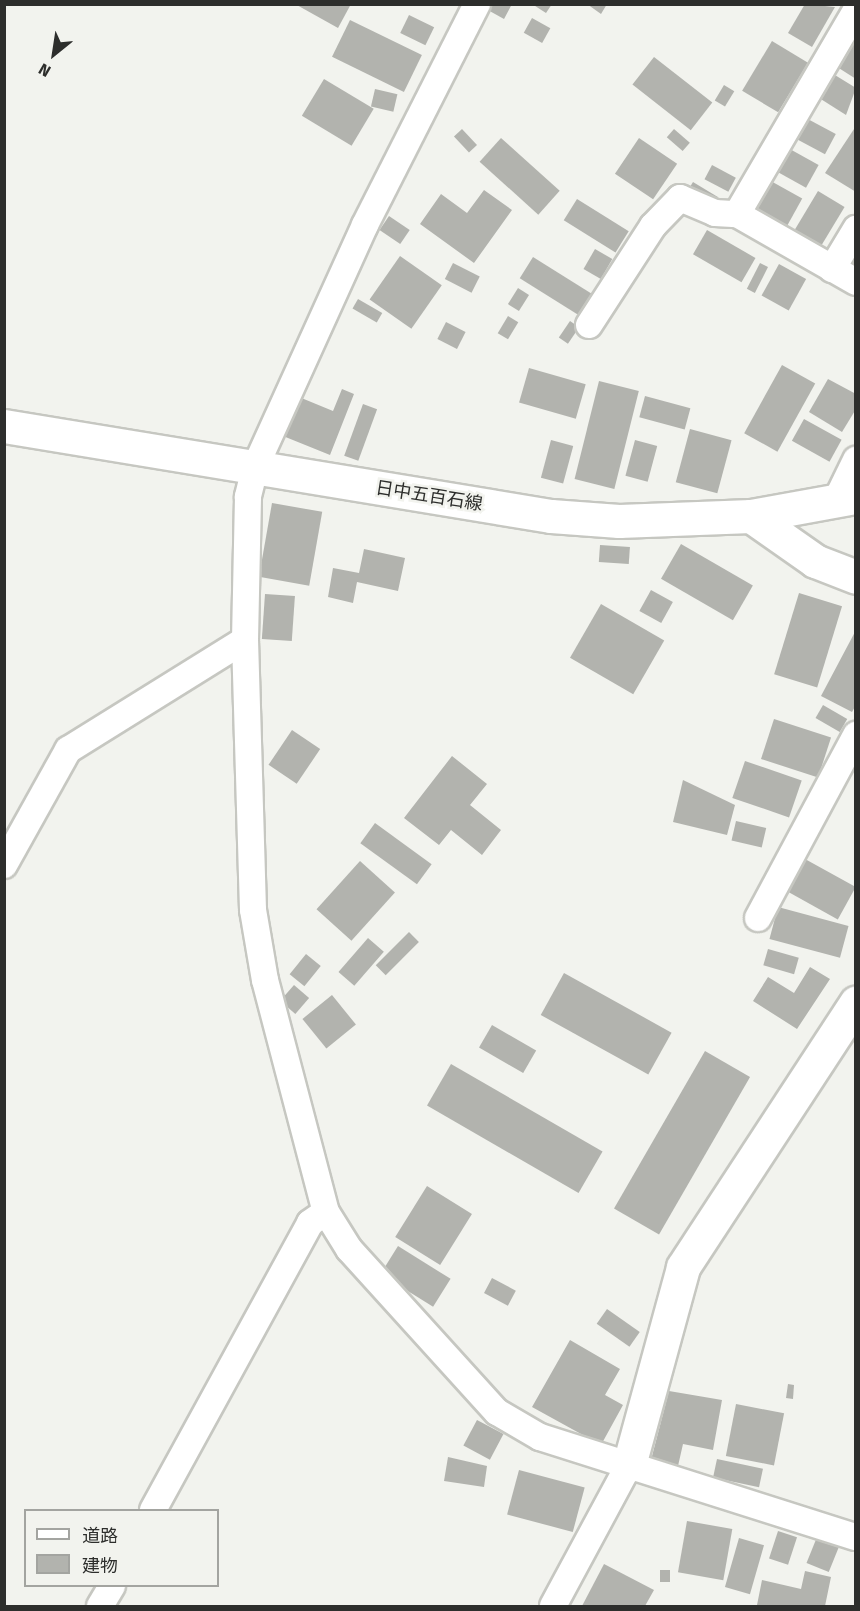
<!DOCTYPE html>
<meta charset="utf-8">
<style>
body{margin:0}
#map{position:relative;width:860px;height:1611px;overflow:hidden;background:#f2f3ee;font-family:"Fira Sans","Noto Sans JP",sans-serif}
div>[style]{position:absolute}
.building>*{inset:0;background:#b2b3ae;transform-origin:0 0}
.roads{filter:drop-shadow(2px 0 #c6c7c1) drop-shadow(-2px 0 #c6c7c1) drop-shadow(0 2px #c6c7c1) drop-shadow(0 -2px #c6c7c1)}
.street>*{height:26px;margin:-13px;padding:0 13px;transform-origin:13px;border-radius:13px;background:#fff}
.secondary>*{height:33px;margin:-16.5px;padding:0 16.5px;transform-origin:16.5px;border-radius:16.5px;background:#fff}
span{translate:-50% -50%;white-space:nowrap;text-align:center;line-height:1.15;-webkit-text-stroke:5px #f2f3ee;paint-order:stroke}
.street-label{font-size:18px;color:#2d2e2c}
.frame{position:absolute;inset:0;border:6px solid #2d2e2c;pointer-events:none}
.legend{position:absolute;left:24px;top:1509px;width:195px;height:78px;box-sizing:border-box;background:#f2f3ee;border:2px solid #a3a4a0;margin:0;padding:8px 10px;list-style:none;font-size:18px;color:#2d2e2c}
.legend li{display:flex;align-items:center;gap:12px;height:30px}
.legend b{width:30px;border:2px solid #a3a4a0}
.north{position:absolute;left:24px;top:24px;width:60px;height:60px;-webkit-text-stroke:4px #f2f3ee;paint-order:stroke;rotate:210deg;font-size:16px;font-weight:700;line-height:24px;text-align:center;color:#2d2e2c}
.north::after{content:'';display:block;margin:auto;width:21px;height:27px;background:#2d2e2c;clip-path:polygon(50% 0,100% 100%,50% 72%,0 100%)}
</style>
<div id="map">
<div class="building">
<div style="clip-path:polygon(295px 4px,351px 4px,338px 28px)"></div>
<div style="clip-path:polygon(489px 4px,512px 4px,504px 19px,486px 9px)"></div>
<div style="clip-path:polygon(532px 4px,552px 4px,546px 13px)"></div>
<div style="clip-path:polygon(587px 4px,607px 4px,601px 14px)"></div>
<div style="clip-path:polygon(805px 4px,835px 7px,812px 47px,788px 33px)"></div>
<div style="left:409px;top:15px;width:28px;height:20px;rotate:26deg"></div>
<div style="left:532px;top:18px;width:21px;height:17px;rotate:29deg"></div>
<div style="left:350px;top:20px;width:80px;height:41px;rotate:26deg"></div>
<div style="left:772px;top:41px;width:42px;height:58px;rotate:31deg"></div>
<div style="clip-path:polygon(849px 41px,856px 45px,856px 79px,834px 65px)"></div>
<div style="left:654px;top:57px;width:74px;height:35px;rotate:38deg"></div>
<div style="clip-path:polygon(830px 72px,856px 88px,846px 115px,816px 96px)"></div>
<div style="left:324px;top:79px;width:58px;height:43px;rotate:31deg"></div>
<div style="left:724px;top:85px;width:12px;height:18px;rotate:31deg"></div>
<div style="left:375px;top:89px;width:23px;height:18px;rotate:13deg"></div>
<div style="left:804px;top:117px;width:36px;height:23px;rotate:28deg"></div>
<div style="clip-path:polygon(856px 126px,856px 192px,825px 173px)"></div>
<div style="left:462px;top:129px;width:22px;height:11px;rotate:47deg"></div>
<div style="left:674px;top:129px;width:21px;height:11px;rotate:41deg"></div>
<div style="left:501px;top:138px;width:79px;height:32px;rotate:42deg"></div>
<div style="left:639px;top:138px;width:46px;height:43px;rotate:34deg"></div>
<div style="left:788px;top:148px;width:35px;height:26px;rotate:29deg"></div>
<div style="left:712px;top:165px;width:27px;height:16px;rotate:28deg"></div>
<div style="left:769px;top:180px;width:38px;height:32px;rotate:29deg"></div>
<div style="left:693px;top:182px;width:29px;height:8px;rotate:31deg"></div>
<div style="clip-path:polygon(484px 190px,512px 210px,474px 263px,420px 224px,441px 194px,467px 213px)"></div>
<div style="left:818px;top:191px;width:31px;height:48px;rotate:31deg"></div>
<div style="left:577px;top:199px;width:61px;height:25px;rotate:32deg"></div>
<div style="left:389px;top:216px;width:25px;height:17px;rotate:34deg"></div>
<div style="left:707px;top:230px;width:56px;height:28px;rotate:30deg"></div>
<div style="left:595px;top:249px;width:20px;height:23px;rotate:30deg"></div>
<div style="left:400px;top:256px;width:51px;height:53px;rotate:35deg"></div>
<div style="left:533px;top:257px;width:73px;height:25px;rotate:32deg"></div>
<div style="left:453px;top:263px;width:30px;height:18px;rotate:27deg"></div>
<div style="left:760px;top:263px;width:9px;height:29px;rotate:27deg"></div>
<div style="left:779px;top:264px;width:31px;height:36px;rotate:29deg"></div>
<div style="left:518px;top:288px;width:13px;height:19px;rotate:32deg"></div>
<div style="left:358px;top:299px;width:28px;height:11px;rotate:30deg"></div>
<div style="left:508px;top:316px;width:12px;height:20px;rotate:31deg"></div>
<div style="left:570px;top:321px;width:11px;height:20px;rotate:34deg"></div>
<div style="left:446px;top:322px;width:22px;height:19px;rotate:27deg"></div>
<div style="left:782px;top:365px;width:38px;height:78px;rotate:29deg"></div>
<div style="left:529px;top:368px;width:59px;height:36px;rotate:16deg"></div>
<div style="clip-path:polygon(828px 379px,856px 394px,856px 409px,842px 432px,809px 412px)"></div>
<div style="left:599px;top:381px;width:41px;height:101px;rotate:14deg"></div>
<div style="clip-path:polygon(342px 389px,354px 394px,330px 455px,283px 436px,299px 397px,333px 411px)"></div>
<div style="left:645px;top:396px;width:47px;height:22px;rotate:15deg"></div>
<div style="left:363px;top:404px;width:15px;height:55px;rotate:20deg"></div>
<div style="left:804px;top:419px;width:43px;height:25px;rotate:29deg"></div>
<div style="left:690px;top:429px;width:43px;height:55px;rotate:15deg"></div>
<div style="left:551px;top:440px;width:23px;height:39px;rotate:15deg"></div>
<div style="left:635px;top:440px;width:23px;height:37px;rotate:15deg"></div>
<div style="left:272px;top:503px;width:51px;height:75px;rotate:10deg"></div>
<div style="left:681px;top:544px;width:83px;height:40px;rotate:30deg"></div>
<div style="left:600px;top:545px;width:30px;height:17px;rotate:4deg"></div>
<div style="clip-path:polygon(364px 549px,405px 558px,398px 591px,357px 582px,353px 603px,328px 597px,333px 568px,359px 573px)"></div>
<div style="left:651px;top:590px;width:25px;height:24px;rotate:29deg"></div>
<div style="left:799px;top:593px;width:45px;height:85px;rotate:17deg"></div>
<div style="left:265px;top:594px;width:30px;height:45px;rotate:4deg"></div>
<div style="left:601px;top:604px;width:73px;height:62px;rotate:30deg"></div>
<div style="clip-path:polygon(856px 630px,856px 705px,852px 712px,821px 696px)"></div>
<div style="left:823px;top:705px;width:28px;height:15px;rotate:30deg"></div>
<div style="left:774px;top:719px;width:60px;height:42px;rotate:18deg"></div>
<div style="left:292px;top:730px;width:34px;height:42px;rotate:34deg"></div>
<div style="clip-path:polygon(452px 756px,487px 784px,470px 805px,501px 830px,482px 855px,451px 830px,439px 845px,404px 818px)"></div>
<div style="left:745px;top:761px;width:60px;height:39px;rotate:19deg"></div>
<div style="clip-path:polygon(683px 780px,735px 805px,727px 835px,673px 822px)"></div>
<div style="left:736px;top:821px;width:31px;height:20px;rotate:13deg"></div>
<div style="left:375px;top:823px;width:70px;height:25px;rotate:36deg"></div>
<div style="left:805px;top:859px;width:58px;height:37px;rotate:29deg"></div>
<div style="left:360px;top:861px;width:47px;height:65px;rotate:42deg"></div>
<div style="left:778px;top:907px;width:73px;height:33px;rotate:15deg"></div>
<div style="left:409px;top:932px;width:14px;height:47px;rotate:45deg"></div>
<div style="left:368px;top:938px;width:21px;height:45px;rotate:41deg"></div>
<div style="left:768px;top:949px;width:32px;height:17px;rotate:16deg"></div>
<div style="left:306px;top:954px;width:19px;height:26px;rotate:39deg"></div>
<div style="clip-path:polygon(810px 967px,830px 979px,797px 1029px,753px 1001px,768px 977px,794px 993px)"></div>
<div style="left:564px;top:973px;width:123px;height:48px;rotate:29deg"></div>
<div style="left:294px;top:985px;width:20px;height:21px;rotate:41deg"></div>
<div style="left:332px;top:995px;width:38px;height:38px;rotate:51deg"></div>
<div style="left:492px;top:1025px;width:51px;height:26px;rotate:30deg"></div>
<div style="left:705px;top:1051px;width:52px;height:182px;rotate:30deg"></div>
<div style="left:451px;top:1064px;width:175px;height:48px;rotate:30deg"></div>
<div style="left:427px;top:1186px;width:53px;height:60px;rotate:32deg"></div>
<div style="left:398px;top:1246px;width:62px;height:33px;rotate:32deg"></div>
<div style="left:492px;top:1278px;width:27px;height:17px;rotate:28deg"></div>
<div style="left:607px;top:1309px;width:40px;height:18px;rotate:35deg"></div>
<div style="clip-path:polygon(570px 1340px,620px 1369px,605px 1395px,623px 1405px,601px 1445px,532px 1407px)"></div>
<div style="clip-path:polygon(788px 1384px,794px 1385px,793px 1399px,786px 1398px)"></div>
<div style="clip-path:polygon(669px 1391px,722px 1400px,713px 1450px,683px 1444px,678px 1466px,651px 1460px)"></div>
<div style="left:736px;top:1404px;width:49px;height:53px;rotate:11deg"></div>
<div style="left:477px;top:1420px;width:30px;height:29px;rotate:28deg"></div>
<div style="clip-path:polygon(448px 1457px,487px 1466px,484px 1487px,444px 1481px)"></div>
<div style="left:717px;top:1459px;width:47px;height:19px;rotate:12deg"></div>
<div style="left:519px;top:1470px;width:68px;height:46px;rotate:15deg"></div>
<div style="left:687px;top:1521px;width:46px;height:52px;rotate:10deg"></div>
<div style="left:778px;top:1531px;width:20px;height:29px;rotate:18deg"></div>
<div style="left:817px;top:1537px;width:24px;height:28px;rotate:22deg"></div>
<div style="left:739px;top:1538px;width:26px;height:51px;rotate:16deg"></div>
<div style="clip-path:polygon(604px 1564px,654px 1590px,645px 1606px,582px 1606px)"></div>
<div style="left:660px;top:1570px;width:10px;height:12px"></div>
<div style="clip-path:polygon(805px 1571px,831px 1577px,825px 1606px,757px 1605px,762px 1580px,801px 1589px)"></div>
</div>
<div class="roads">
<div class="street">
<div style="left:477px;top:4px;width:248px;rotate:116.9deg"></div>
<div style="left:365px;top:225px;width:267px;rotate:114.4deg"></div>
<div style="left:255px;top:468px;width:30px;rotate:104deg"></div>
<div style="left:248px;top:497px;width:143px;rotate:91.2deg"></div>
<div style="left:245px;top:640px;width:270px;rotate:88.3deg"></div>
<div style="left:253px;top:910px;width:71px;rotate:80.3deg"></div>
<div style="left:265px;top:980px;width:240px;rotate:75.3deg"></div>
<div style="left:326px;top:1212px;width:44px;rotate:58.1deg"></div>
<div style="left:349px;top:1249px;width:220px;rotate:47.8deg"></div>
<div style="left:497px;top:1412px;width:50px;rotate:30.2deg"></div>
<div style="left:540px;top:1437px;width:331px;rotate:17.6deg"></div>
<div style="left:737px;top:214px;width:236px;rotate:-59.7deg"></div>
<div style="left:832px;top:269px;width:47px;rotate:-59deg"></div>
<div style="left:589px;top:325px;width:118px;rotate:-57.1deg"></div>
<div style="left:653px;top:226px;width:39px;rotate:-46deg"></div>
<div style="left:680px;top:198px;width:38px;rotate:23deg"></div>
<div style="left:715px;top:213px;width:22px;rotate:3deg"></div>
<div style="left:737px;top:214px;width:137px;rotate:29.7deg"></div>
<div style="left:836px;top:501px;width:46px;rotate:-64deg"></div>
<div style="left:4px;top:865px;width:132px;rotate:-60.9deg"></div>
<div style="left:68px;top:750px;width:208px;rotate:-31.9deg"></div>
<div style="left:758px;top:918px;width:208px;rotate:-61.8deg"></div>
<div style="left:153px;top:1510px;width:327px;rotate:-61.3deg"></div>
<div style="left:310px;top:1223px;width:19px;rotate:-35deg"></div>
<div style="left:100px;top:1606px;width:23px;rotate:-59deg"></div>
<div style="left:553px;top:1606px;width:160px;rotate:-61.7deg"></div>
</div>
<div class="secondary">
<div style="left:4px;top:426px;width:554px;rotate:9.34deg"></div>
<div style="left:551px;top:516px;width:68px;rotate:4.2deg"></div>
<div style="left:619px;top:521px;width:132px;rotate:-2.2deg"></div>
<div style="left:751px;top:516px;width:107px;rotate:-10.3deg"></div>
<div style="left:751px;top:516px;width:78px;rotate:35.1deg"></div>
<div style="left:815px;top:561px;width:44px;rotate:21.3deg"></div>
<div style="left:629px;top:1465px;width:205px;rotate:-74.7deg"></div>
<div style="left:683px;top:1267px;width:316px;rotate:-56.8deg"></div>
</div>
</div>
<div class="street-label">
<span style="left:429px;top:496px;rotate:9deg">日中五百石線</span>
</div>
<div class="frame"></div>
<ul class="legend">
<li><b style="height:8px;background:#fff"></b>道路</li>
<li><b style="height:16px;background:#b2b3ae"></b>建物</li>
</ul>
<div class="north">N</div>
</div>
